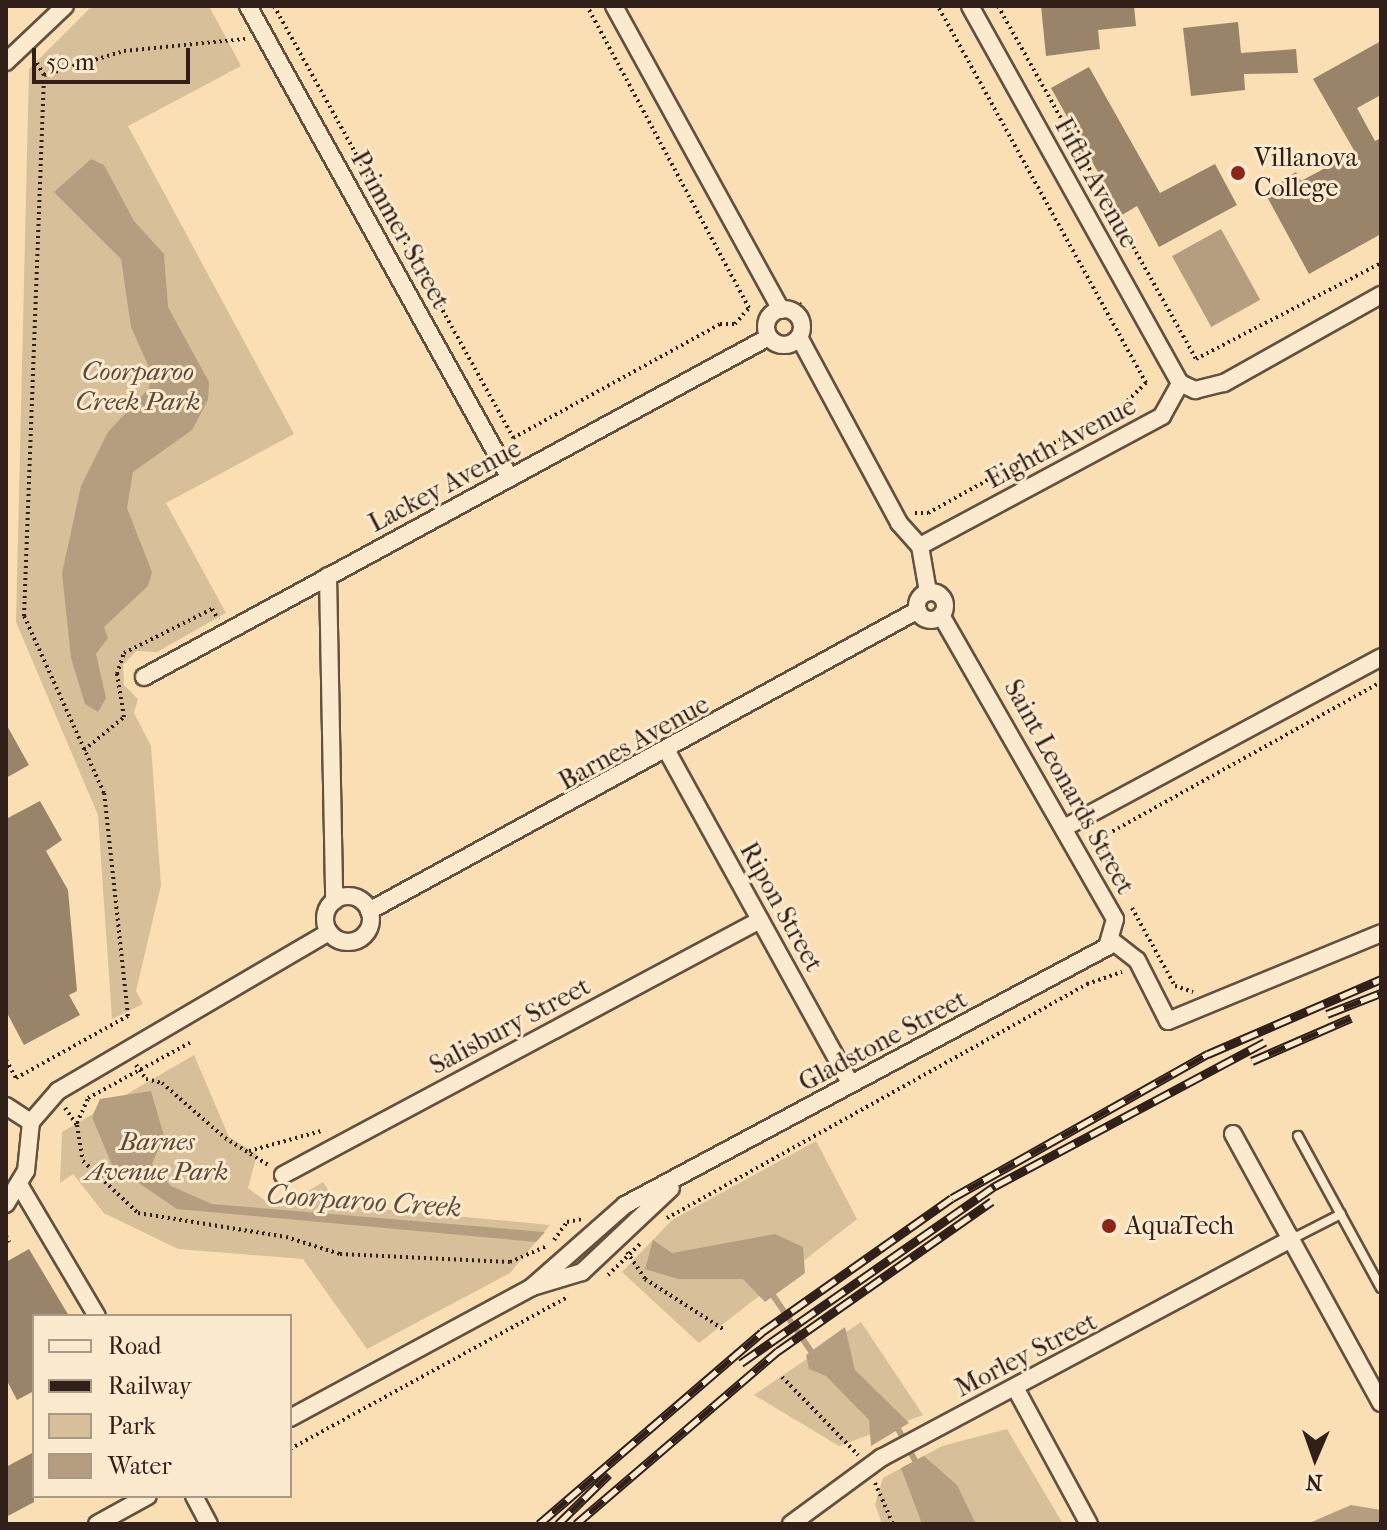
<!DOCTYPE html>
<style>
body{margin:0}
#map{position:relative;width:1387px;height:1530px;overflow:hidden;background:#f9dfb3;font-family:"IM FELL French Canon",serif}
div>[style]{position:absolute}
.green>*{inset:0;background:#d7bf99}
.water>*{inset:0;background:#b59e7f;transform-origin:0 0}
.stream>*{height:6px;margin:-3px;padding:0 3px;transform-origin:3px;border-radius:3px;background:#b59e7f}
.building>*{inset:0;background:#998369}
.path>*{height:4px;margin-top:-2px;transform-origin:0;background:repeating-linear-gradient(90deg,#312019 0 2px,transparent 0 6px)}
.roads{filter:drop-shadow(2px 0 #635040) drop-shadow(-2px 0 #635040) drop-shadow(0 2px #635040) drop-shadow(0 -2px #635040)}
.lane>*{height:8px;margin:-4px;padding:0 4px;transform-origin:4px;border-radius:4px;background:#fbeace}
.street>*{height:16px;margin:-8px;padding:0 8px;transform-origin:8px;border-radius:8px;background:#fbeace}
.street>.ring{margin:-8px;padding:0;box-sizing:content-box;background:none;border:16px solid #fbeace;border-radius:50%}
.rail>*{height:9px;margin-top:-4.5px;transform-origin:0;background:repeating-linear-gradient(90deg,#fbeace 0 18px,#312019 0 36px);box-sizing:border-box;border-block:2px solid #312019}
.dots>*{width:22px;height:22px;translate:-50% -50%;box-sizing:border-box;border:4px solid #fbeace;border-radius:50%}
span{translate:-50% -50%;white-space:nowrap;text-align:center;line-height:1.15;-webkit-text-stroke:6px #fbeace;paint-order:stroke}
.poi-label{font-size:26px;color:#312019}
.left{translate:0 -50%;text-align:left}
.street-label{font-size:26px;color:#312019}
.park-label{font-size:26px;color:#5a4839;font-style:italic}
.water-label{font-size:28px;color:#5f4c3d;font-style:italic}
.frame{position:absolute;inset:0;border:8px solid #312019;pointer-events:none}
.legend{position:absolute;left:32px;top:1314px;width:260px;height:184px;box-sizing:border-box;background:#fbeace;border:2px solid #aa9986;margin:0;padding:10px 14px;list-style:none;font-size:24px;color:#312019}
.legend li{display:flex;align-items:center;gap:16px;height:40px}
.legend b{width:40px;border:2px solid #aa9986}
.north{position:absolute;left:1275px;top:1418px;width:80px;height:80px;-webkit-text-stroke:6px #fbeace;paint-order:stroke;rotate:182deg;font-size:22px;font-weight:700;line-height:32px;text-align:center;color:#312019}
.north::after{content:'';display:block;margin:auto;width:28px;height:36px;background:#312019;clip-path:polygon(50% 0,100% 100%,50% 72%,0 100%)}
.scale{position:absolute;left:32px;top:48px;width:158px;height:36px;box-sizing:border-box;border:4px solid #312019;border-top:0;padding-left:10px;font-size:24px;line-height:28px;white-space:nowrap;color:#312019;-webkit-text-stroke:6px #fbeace;paint-order:stroke}
</style>
<div id="map">
<div class="green">
<div style="clip-path:polygon(92px 6px,209px 6px,241px 66px,128px 126px,294px 434px,166px 503px,226px 613px,157px 652px,136px 651px,123px 665px,124px 685px,138px 699px,134px 713px,151px 746px,161px 885px,136px 991px,143px 1004px,112px 1019px,98px 815px,16px 622px,29px 69px)"></div>
<div style="clip-path:polygon(194px 1055px,229px 1137px,257px 1154px,248px 1188px,264px 1200px,283px 1206px,323px 1182px,338px 1205px,550px 1225px,510px 1273px,367px 1349px,303px 1259px,178px 1249px,104px 1213px,73px 1174px,60px 1183px,62px 1132px)"></div>
<div style="clip-path:polygon(816px 1141px,857px 1219px,699px 1343px,622px 1272px,672px 1220px)"></div>
<div style="clip-path:polygon(861px 1322px,923px 1415px,839px 1446px,754px 1395px)"></div>
<div style="clip-path:polygon(1007px 1429px,1063px 1524px,882px 1524px,875px 1504px,883px 1478px,942px 1446px)"></div>
</div>
<div class="water">
<div style="clip-path:polygon(91px 159px,104px 165px,134px 221px,164px 254px,168px 307px,209px 382px,208px 400px,192px 430px,133px 472px,127px 508px,152px 572px,148px 586px,104px 627px,108px 638px,96px 654px,106px 698px,98px 712px,85px 704px,71px 658px,62px 573px,81px 486px,108px 432px,149px 388px,151px 372px,131px 327px,121px 259px,54px 192px)"></div>
<div style="left:1221px;top:229px;width:81px;height:56px;rotate:61deg"></div>
<div style="clip-path:polygon(151px 1091px,164px 1136px,152px 1164px,171px 1186px,212px 1204px,545px 1232px,536px 1242px,177px 1209px,112px 1165px,92px 1117px,100px 1099px)"></div>
<div style="clip-path:polygon(775px 1234px,803px 1247px,805px 1273px,765px 1302px,743px 1279px,678px 1279px,645px 1269px,653px 1240px,672px 1253px)"></div>
<div style="clip-path:polygon(845px 1327px,855px 1370px,909px 1423px,871px 1446px,869px 1420px,826px 1376px,809px 1369px,806px 1355px)"></div>
<div style="clip-path:polygon(924px 1456px,957px 1485px,976px 1524px,922px 1524px,901px 1468px)"></div>
<div style="clip-path:polygon(1351px 1505px,1381px 1510px,1381px 1524px,1307px 1524px)"></div>
</div>
<div class="stream">
<div style="left:770px;top:1291px;width:80px;rotate:55.7deg"></div>
<div style="left:895px;top:1423px;width:49px;rotate:61.9deg"></div>
</div>
<div class="building">
<div style="clip-path:polygon(1041px 6px,1134px 6px,1136px 26px,1098px 30px,1100px 49px,1046px 56px)"></div>
<div style="clip-path:polygon(1238px 22px,1241px 53px,1296px 49px,1298px 73px,1244px 74px,1245px 90px,1191px 96px,1183px 28px)"></div>
<div style="clip-path:polygon(1381px 41px,1381px 95px,1357px 108px,1375px 141px,1381px 138px,1381px 234px,1309px 274px,1265px 193px,1296px 172px,1301px 181px,1355px 152px,1313px 79px)"></div>
<div style="clip-path:polygon(1089px 67px,1160px 193px,1215px 164px,1237px 205px,1159px 247px,1137px 206px,1122px 215px,1051px 88px)"></div>
<div style="clip-path:polygon(6px 724px,29px 765px,6px 778px)"></div>
<div style="clip-path:polygon(40px 801px,62px 840px,46px 851px,68px 890px,77px 991px,69px 995px,80px 1015px,24px 1045px,6px 1011px,6px 819px)"></div>
<div style="clip-path:polygon(29px 1249px,69px 1316px,34px 1316px,34px 1391px,17px 1400px,6px 1379px,6px 1262px)"></div>
<div style="clip-path:polygon(34px 1452px,34px 1502px,6px 1517px,6px 1467px)"></div>
</div>
<div class="path">
<div style="left:274px;top:6px;width:494px;rotate:61deg"></div>
<div style="left:513px;top:438px;width:236px;rotate:-28.8deg"></div>
<div style="left:720px;top:324px;width:15px"></div>
<div style="left:735px;top:324px;width:21px;rotate:-49deg"></div>
<div style="left:749px;top:308px;width:343px;rotate:-118.2deg"></div>
<div style="left:998px;top:6px;width:405px;rotate:60.7deg"></div>
<div style="left:1196px;top:359px;width:208px;rotate:-27.4deg"></div>
<div style="left:44px;top:75px;width:84px;rotate:-16.7deg"></div>
<div style="left:124px;top:51px;width:122px;rotate:-5.7deg"></div>
<div style="left:799px;top:303px;width:23px;rotate:61deg"></div>
<div style="left:915px;top:513px;width:13px"></div>
<div style="left:928px;top:513px;width:223px;rotate:-29deg"></div>
<div style="left:1123px;top:405px;width:32px;rotate:-44deg"></div>
<div style="left:1146px;top:383px;width:431px;rotate:-118.9deg"></div>
<div style="left:84px;top:750px;width:52px;rotate:-39.5deg"></div>
<div style="left:124px;top:717px;width:44px;rotate:-99.2deg"></div>
<div style="left:117px;top:674px;width:22px;rotate:-72deg"></div>
<div style="left:124px;top:653px;width:98px;rotate:-26.6deg"></div>
<div style="left:212px;top:609px;width:12px;rotate:59deg"></div>
<div style="left:1124px;top:894px;width:60px;rotate:-116.6deg"></div>
<div style="left:1097px;top:840px;width:325px;rotate:-29.1deg"></div>
<div style="left:1132px;top:908px;width:89px;rotate:61.1deg"></div>
<div style="left:1175px;top:986px;width:19px;rotate:18deg"></div>
<div style="left:6px;top:1060px;width:21px;rotate:61deg"></div>
<div style="left:16px;top:1078px;width:128px;rotate:-29deg"></div>
<div style="left:128px;top:1016px;width:224px;rotate:-96.1deg"></div>
<div style="left:104px;top:793px;width:194px;rotate:-114.3deg"></div>
<div style="left:24px;top:616px;width:541px;rotate:-87.88deg"></div>
<div style="left:44px;top:75px;width:17px;rotate:-121deg"></div>
<div style="left:136px;top:1065px;width:17px;rotate:54deg"></div>
<div style="left:146px;top:1079px;width:16px;rotate:14deg"></div>
<div style="left:162px;top:1083px;width:84px;rotate:41.1deg"></div>
<div style="left:225px;top:1138px;width:53px;rotate:31.9deg"></div>
<div style="left:65px;top:1108px;width:21px;rotate:55deg"></div>
<div style="left:77px;top:1125px;width:36px;rotate:81deg"></div>
<div style="left:83px;top:1161px;width:76px;rotate:43.4deg"></div>
<div style="left:138px;top:1213px;width:150px;rotate:9.2deg"></div>
<div style="left:286px;top:1237px;width:57px;rotate:17.5deg"></div>
<div style="left:340px;top:1254px;width:170px;rotate:2.7deg"></div>
<div style="left:510px;top:1262px;width:40px;rotate:-23.4deg"></div>
<div style="left:77px;top:1123px;width:27px;rotate:-66deg"></div>
<div style="left:88px;top:1098px;width:117px;rotate:-28.5deg"></div>
<div style="left:249px;top:1151px;width:75px;rotate:-15.5deg"></div>
<div style="left:667px;top:1218px;width:481px;rotate:-29.1deg"></div>
<div style="left:1087px;top:984px;width:37px;rotate:-19deg"></div>
<div style="left:6px;top:1236px;width:7px;rotate:63deg"></div>
<div style="left:554px;top:1240px;width:22px;rotate:-54deg"></div>
<div style="left:567px;top:1222px;width:15px;rotate:-11deg"></div>
<div style="left:627px;top:1252px;width:32px;rotate:56deg"></div>
<div style="left:645px;top:1279px;width:93px;rotate:32.7deg"></div>
<div style="left:608px;top:1275px;width:46px;rotate:-44.1deg"></div>
<div style="left:782px;top:1377px;width:109px;rotate:45.7deg"></div>
<div style="left:290px;top:1449px;width:318px;rotate:-28.7deg"></div>
<div style="left:875px;top:1483px;width:45px;rotate:66.3deg"></div>
</div>
<div class="roads">
<div class="lane">
<div style="left:1298px;top:1136px;width:173px;rotate:61.4deg"></div>
<div style="left:1292px;top:1239px;width:55px;rotate:-27deg"></div>
</div>
<div class="street">
<div style="left:248px;top:6px;width:540px;rotate:60.97deg"></div>
<div style="left:614px;top:6px;width:347px;rotate:61.2deg"></div>
<div style="left:970px;top:6px;width:432px;rotate:60.9deg"></div>
<div style="left:6px;top:62px;width:81px;rotate:-43.5deg"></div>
<div class="ring" style="left:766px;top:309px;width:20px;height:20px"></div>
<div style="left:799px;top:337px;width:211px;rotate:61.7deg"></div>
<div style="left:899px;top:523px;width:31px;rotate:48deg"></div>
<div style="left:920px;top:546px;width:47px;rotate:80.1deg"></div>
<div style="left:1180px;top:383px;width:17px;rotate:25deg"></div>
<div style="left:1195px;top:390px;width:30px;rotate:-14deg"></div>
<div style="left:1224px;top:383px;width:180px;rotate:-29.3deg"></div>
<div style="left:920px;top:546px;width:275px;rotate:-28.2deg"></div>
<div style="left:1162px;top:416px;width:38px;rotate:-61deg"></div>
<div style="left:328px;top:576px;width:325px;rotate:88.9deg"></div>
<div class="ring" style="left:917px;top:592px;width:12px;height:12px"></div>
<div style="left:144px;top:677px;width:711px;rotate:-28.55deg"></div>
<div style="left:668px;top:753px;width:378px;rotate:61.1deg"></div>
<div style="left:1064px;top:828px;width:360px;rotate:-28.3deg"></div>
<div class="ring" style="left:325px;top:896px;width:30px;height:30px"></div>
<div style="left:369px;top:911px;width:626px;rotate:-28.73deg"></div>
<div style="left:1111px;top:940px;width:33px;rotate:38deg"></div>
<div style="left:1137px;top:960px;width:68px;rotate:63.1deg"></div>
<div style="left:1168px;top:1021px;width:230px;rotate:-22.4deg"></div>
<div style="left:6px;top:1106px;width:30px;rotate:33deg"></div>
<div style="left:1233px;top:1134px;width:307px;rotate:61.2deg"></div>
<div style="left:283px;top:1175px;width:541px;rotate:-28.13deg"></div>
<div style="left:20px;top:1186px;width:151px;rotate:59.4deg"></div>
<div style="left:6px;top:1204px;width:39px;rotate:-59deg"></div>
<div style="left:26px;top:1171px;width:49px;rotate:-84.2deg"></div>
<div style="left:31px;top:1122px;width:41px;rotate:-48.9deg"></div>
<div style="left:58px;top:1091px;width:314px;rotate:-30.4deg"></div>
<div style="left:532px;top:1287px;width:124px;rotate:-41.4deg"></div>
<div style="left:625px;top:1205px;width:547px;rotate:-28.16deg"></div>
<div style="left:1107px;top:947px;width:29px;rotate:-74deg"></div>
<div style="left:1115px;top:919px;width:350px;rotate:-119.8deg"></div>
<div style="left:1017px;top:1391px;width:151px;rotate:61.6deg"></div>
<div style="left:290px;top:1418px;width:275px;rotate:-28.4deg"></div>
<div style="left:532px;top:1287px;width:52px;rotate:-16.7deg"></div>
<div style="left:582px;top:1272px;width:122px;rotate:-43.3deg"></div>
<div style="left:194px;top:1496px;width:32px;rotate:62deg"></div>
<div style="left:97px;top:1524px;width:58px;rotate:-28.8deg"></div>
<div style="left:791px;top:1524px;width:112px;rotate:-36.3deg"></div>
<div style="left:881px;top:1458px;width:466px;rotate:-28.1deg"></div>
</div>
</div>
<div class="rail">
<div style="left:1327px;top:1014px;width:58px;rotate:-21.3deg"></div>
<div style="left:1252px;top:1061px;width:108px;rotate:-23.5deg"></div>
<div style="left:741px;top:1363px;width:310px;rotate:-34.9deg"></div>
<div style="left:995px;top:1186px;width:306px;rotate:-28.1deg"></div>
<div style="left:539px;top:1524px;width:294px;rotate:-40.7deg"></div>
<div style="left:762px;top:1332px;width:232px;rotate:-35.2deg"></div>
<div style="left:952px;top:1198px;width:294px;rotate:-29.4deg"></div>
<div style="left:1208px;top:1054px;width:189px;rotate:-23.4deg"></div>
<div style="left:558px;top:1524px;width:71px;rotate:-44.4deg"></div>
<div style="left:576px;top:1524px;width:266px;rotate:-40.6deg"></div>
<div style="left:778px;top:1351px;width:261px;rotate:-35deg"></div>
</div>
<div class="dots">
<div style="left:1238px;top:173px;background:#8f2418"></div>
<div style="left:1109px;top:1226px;background:#8f2418"></div>
</div>
<div class="poi-label">
<span class="left" style="left:1254px;top:173px">Villanova<br>College</span>
<span class="left" style="left:1125px;top:1226px">AquaTech</span>
</div>
<div class="street-label">
<span style="left:1096px;top:183px;rotate:61deg">Fifth Avenue</span>
<span style="left:400px;top:230px;rotate:61deg">Primmer Street</span>
<span style="left:1061px;top:443px;rotate:-28deg">Eighth Avenue</span>
<span style="left:445px;top:486px;rotate:-28deg">Lackey Avenue</span>
<span style="left:634px;top:743px;rotate:-29deg">Barnes Avenue</span>
<span style="left:1069px;top:787px;rotate:61deg">Saint Leonards Street</span>
<span style="left:781px;top:907px;rotate:61deg">Ripon Street</span>
<span style="left:510px;top:1026px;rotate:-28deg">Salisbury Street</span>
<span style="left:883px;top:1041px;rotate:-28deg">Gladstone Street</span>
<span style="left:1026px;top:1355px;rotate:-27deg">Morley Street</span>
</div>
<div class="park-label">
<span style="left:138px;top:387px">Coorparoo<br>Creek Park</span>
<span style="left:157px;top:1157px">Barnes<br>Avenue Park</span>
</div>
<div class="water-label">
<span style="left:364px;top:1201px;rotate:4deg">Coorparoo Creek</span>
</div>
<div class="frame"></div>
<ul class="legend">
<li><b style="height:10px;background:#fbeace"></b>Road</li>
<li><b style="height:10px;background:#312019"></b>Railway</li>
<li><b style="height:22px;background:#d7bf99"></b>Park</li>
<li><b style="height:22px;background:#b59e7f"></b>Water</li>
</ul>
<div class="north">N</div>
<div class="scale">50 m</div>
</div>
